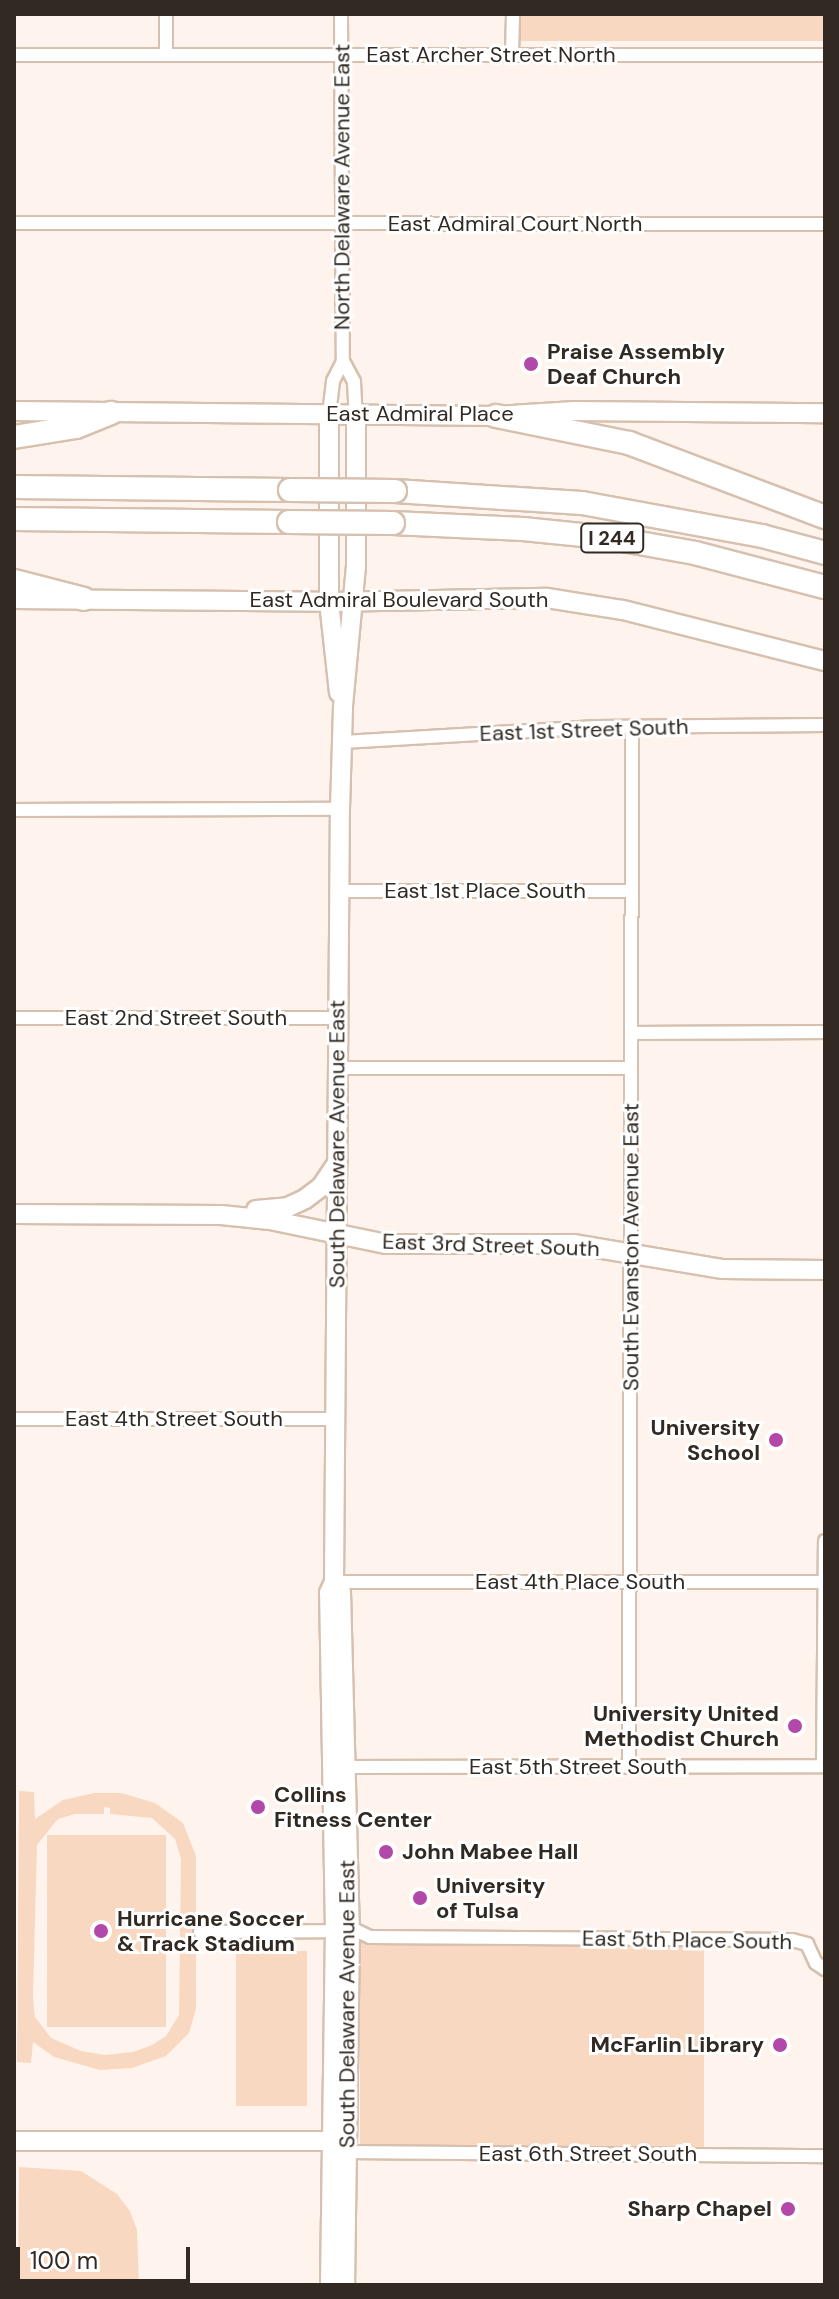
<!DOCTYPE html>
<style>
body{margin:0}
#map{position:relative;width:839px;height:2299px;overflow:hidden;background:#fef4ed;font-family:"DM Sans",sans-serif}
div>[style]{position:absolute}
.green>*{inset:0;background:#f8d8c1;transform-origin:0 0}
.roads{filter:drop-shadow(2px 0 #d6c0af) drop-shadow(-2px 0 #d6c0af) drop-shadow(0 2px #d6c0af) drop-shadow(0 -2px #d6c0af)}
.street>*{height:12px;margin:-6px;padding:0 6px;transform-origin:6px;border-radius:6px;background:#fff}
.secondary>*{height:18px;margin:-9px;padding:0 9px;transform-origin:9px;border-radius:9px;background:#fff}
.highway>*{height:22px;margin:-11px;padding:0 11px;transform-origin:11px;border-radius:11px;background:#fff}
.bridges{filter:drop-shadow(2px 0 #d6c0af) drop-shadow(-2px 0 #d6c0af) drop-shadow(0 2px #d6c0af) drop-shadow(0 -2px #d6c0af)}
.highway-bridge>*{height:22px;margin:-11px;padding:0 11px;transform-origin:11px;border-radius:11px;background:#fff}
.dots>*{width:22px;height:22px;translate:-50% -50%;box-sizing:border-box;border:4px solid #fff;border-radius:50%}
span{translate:-50% -50%;white-space:nowrap;text-align:center;line-height:1.15;-webkit-text-stroke:6px #fff;paint-order:stroke}
.shield-label span{padding:2px 6px;background:#fff;border:2px solid;border-radius:6px;-webkit-text-stroke-width:0}
.shield-label{font-size:20px;color:#312922;font-weight:700}
.street-label{font-size:22px;color:#312922}
.poi-label{font-size:22px;color:#312922;font-weight:700}
.left{translate:0 -50%;text-align:left}
.right{translate:-100% -50%;text-align:right}
.frame{position:absolute;inset:0;border:16px solid #312922;pointer-events:none}
.scale{position:absolute;left:16px;top:2247px;width:174px;height:36px;box-sizing:border-box;border:4px solid #312922;border-top:0;padding-left:10px;font-size:24px;line-height:28px;white-space:nowrap;color:#312922;-webkit-text-stroke:6px #fff;paint-order:stroke}
</style>
<div id="map">
<div class="green">
<div style="left:519px;top:14px;width:306px;height:27px"></div>
<div style="clip-path:polygon(evenodd,19px 1791px,34px 1792px,35px 1819px,63px 1800px,94px 1793px,121px 1793px,155px 1803px,183px 1823px,196px 1856px,196px 2009px,189px 2033px,166px 2056px,132px 2068px,100px 2070px,54px 2057px,33px 2042px,31px 2063px,17px 2062px,19px 1791px,104px 1807px,110px 1808px,110px 1814px,152px 1818px,175px 1839px,181px 1859px,179px 2015px,166px 2036px,152px 2045px,133px 2052px,105px 2055px,81px 2051px,51px 2038px,35px 2017px,33px 1997px,37px 1845px,58px 1819px,75px 1814px,104px 1814px,104px 1807px)"></div>
<div style="left:47px;top:1835px;width:119px;height:192px"></div>
<div style="left:360px;top:1942px;width:344px;height:205px"></div>
<div style="left:236px;top:1951px;width:71px;height:155px"></div>
<div style="clip-path:polygon(19px 2167px,81px 2171px,117px 2194px,130px 2211px,137px 2230px,139px 2285px,23px 2285px,18px 2278px)"></div>
</div>
<div class="roads">
<div class="street">
<div style="left:166px;top:14px;width:41px;rotate:90deg"></div>
<div style="left:341px;top:14px;width:347px;rotate:89.7deg"></div>
<div style="left:343px;top:361px;width:24px;rotate:62deg"></div>
<div style="left:354px;top:382px;width:33px;rotate:87deg"></div>
<div style="left:14px;top:55px;width:811px"></div>
<div style="left:512px;top:55px;width:41px;rotate:-88.6deg"></div>
<div style="left:14px;top:223px;width:811px;rotate:0.07deg"></div>
<div style="left:329px;top:414px;width:33px;rotate:-83deg"></div>
<div style="left:333px;top:381px;width:22px;rotate:-63deg"></div>
<div style="left:343px;top:742px;width:254px;rotate:-3.4deg"></div>
<div style="left:597px;top:727px;width:228px;rotate:-0.5deg"></div>
<div style="left:14px;top:810px;width:326px;rotate:-0.2deg"></div>
<div style="left:339px;top:891px;width:292px"></div>
<div style="left:14px;top:1018px;width:325px"></div>
<div style="left:632px;top:1033px;width:193px;rotate:-0.3deg"></div>
<div style="left:339px;top:1068px;width:292px"></div>
<div style="left:14px;top:1419px;width:320px"></div>
<div style="left:334px;top:1582px;width:491px"></div>
<div style="left:823px;top:1766px;width:225px;rotate:-89.5deg"></div>
<div style="left:342px;top:1767px;width:483px;rotate:-0.1deg"></div>
<div style="left:629px;top:1767px;width:1040px;rotate:-89.83deg"></div>
<div style="left:200px;top:1932px;width:157px;rotate:-0.4deg"></div>
<div style="left:357px;top:1931px;width:14px;rotate:25deg"></div>
<div style="left:370px;top:1937px;width:422px;rotate:0.4deg"></div>
<div style="left:792px;top:1940px;width:16px;rotate:15deg"></div>
<div style="left:807px;top:1944px;width:21px;rotate:65deg"></div>
<div style="left:816px;top:1963px;width:11px;rotate:34deg"></div>
<div style="left:352px;top:2152px;width:473px;rotate:0.5deg"></div>
</div>
<div class="secondary">
<div style="left:14px;top:411px;width:482px;rotate:0.6deg"></div>
<div style="left:496px;top:416px;width:79px;rotate:-3.6deg"></div>
<div style="left:575px;top:411px;width:250px;rotate:0.5deg"></div>
<div style="left:329px;top:414px;width:188px;rotate:90deg"></div>
<div style="left:329px;top:602px;width:91px;rotate:83.7deg"></div>
<div style="left:14px;top:599px;width:315px;rotate:0.5deg"></div>
<div style="left:329px;top:602px;width:218px;rotate:-1.1deg"></div>
<div style="left:547px;top:598px;width:77px;rotate:9deg"></div>
<div style="left:623px;top:610px;width:208px;rotate:14.2deg"></div>
<div style="left:256px;top:1210px;width:32px;rotate:-5deg"></div>
<div style="left:288px;top:1207px;width:19px;rotate:-25deg"></div>
<div style="left:305px;top:1199px;width:20px;rotate:-37deg"></div>
<div style="left:321px;top:1187px;width:30px;rotate:-56deg"></div>
<div style="left:14px;top:1214px;width:207px;rotate:0.3deg"></div>
<div style="left:221px;top:1215px;width:49px;rotate:5.8deg"></div>
<div style="left:270px;top:1220px;width:118px;rotate:11.7deg"></div>
<div style="left:386px;top:1244px;width:187px"></div>
<div style="left:573px;top:1244px;width:152px;rotate:9.5deg"></div>
<div style="left:723px;top:1269px;width:102px;rotate:0.6deg"></div>
<div style="left:334px;top:1582px;width:12px;rotate:55deg"></div>
<div style="left:341px;top:1592px;width:339px;rotate:88.5deg"></div>
<div style="left:350px;top:1931px;width:354px;rotate:90.8deg"></div>
<div style="left:14px;top:2141px;width:325px"></div>
<div style="left:330px;top:2285px;width:354px;rotate:-89.2deg"></div>
<div style="left:335px;top:1931px;width:338px;rotate:-91deg"></div>
<div style="left:329px;top:1593px;width:12px;rotate:-66deg"></div>
<div style="left:334px;top:1582px;width:773px;rotate:-89.56deg"></div>
<div style="left:340px;top:809px;width:103px;rotate:-88.3deg"></div>
<div style="left:343px;top:706px;width:140px;rotate:-84.7deg"></div>
<div style="left:356px;top:567px;width:152px;rotate:-90deg"></div>
</div>
<div class="highway">
<div style="left:496px;top:416px;width:136px;rotate:11.5deg"></div>
<div style="left:629px;top:443px;width:210px;rotate:20.7deg"></div>
<div style="left:14px;top:437px;width:63px;rotate:-9.2deg"></div>
<div style="left:76px;top:427px;width:38px;rotate:-22deg"></div>
<div style="left:14px;top:487px;width:276px;rotate:0.6deg"></div>
<div style="left:395px;top:491px;width:187px;rotate:3.7deg"></div>
<div style="left:582px;top:503px;width:183px;rotate:10.4deg"></div>
<div style="left:762px;top:536px;width:65px;rotate:15.1deg"></div>
<div style="left:14px;top:519px;width:275px;rotate:0.6deg"></div>
<div style="left:393px;top:523px;width:130px;rotate:2.6deg"></div>
<div style="left:523px;top:529px;width:88px;rotate:5.8deg"></div>
<div style="left:611px;top:538px;width:85px;rotate:10.1deg"></div>
<div style="left:695px;top:553px;width:134px;rotate:14.7deg"></div>
<div style="left:14px;top:581px;width:72px;rotate:14.4deg"></div>
</div>
</div>
<div class="bridges">
<div class="highway-bridge">
<div style="left:290px;top:490px;width:105px;rotate:0.5deg"></div>
<div style="left:289px;top:522px;width:104px;rotate:0.6deg"></div>
</div>
</div>
<div class="dots">
<div style="left:531px;top:364px;background:#b148aa"></div>
<div style="left:776px;top:1440px;background:#b148aa"></div>
<div style="left:795px;top:1726px;background:#b148aa"></div>
<div style="left:258px;top:1807px;background:#b148aa"></div>
<div style="left:386px;top:1852px;background:#b148aa"></div>
<div style="left:420px;top:1898px;background:#b148aa"></div>
<div style="left:101px;top:1931px;background:#b148aa"></div>
<div style="left:780px;top:2045px;background:#b148aa"></div>
<div style="left:788px;top:2209px;background:#b148aa"></div>
</div>
<div class="shield-label">
<span style="left:612px;top:538px">I 244</span>
</div>
<div class="street-label">
<span style="left:491px;top:55px">East Archer Street North</span>
<span style="left:342px;top:187px;rotate:-90deg">North Delaware Avenue East</span>
<span style="left:515px;top:224px">East Admiral Court North</span>
<span style="left:420px;top:414px">East Admiral Place</span>
<span style="left:399px;top:600px">East Admiral Boulevard South</span>
<span style="left:584px;top:730px;rotate:-2deg">East 1st Street South</span>
<span style="left:485px;top:891px">East 1st Place South</span>
<span style="left:176px;top:1018px">East 2nd Street South</span>
<span style="left:337px;top:1144px;rotate:-90deg">South Delaware Avenue East</span>
<span style="left:491px;top:1245px;rotate:2deg">East 3rd Street South</span>
<span style="left:631px;top:1247px;rotate:-90deg">South Evanston Avenue East</span>
<span style="left:174px;top:1419px">East 4th Street South</span>
<span style="left:580px;top:1582px">East 4th Place South</span>
<span style="left:578px;top:1767px">East 5th Street South</span>
<span style="left:687px;top:1940px;rotate:1deg">East 5th Place South</span>
<span style="left:347px;top:2004px;rotate:-90deg">South Delaware Avenue East</span>
<span style="left:588px;top:2154px">East 6th Street South</span>
</div>
<div class="poi-label">
<span class="left" style="left:547px;top:364px">Praise Assembly<br>Deaf Church</span>
<span class="right" style="left:760px;top:1440px">University<br>School</span>
<span class="right" style="left:779px;top:1726px">University United<br>Methodist Church</span>
<span class="left" style="left:274px;top:1807px">Collins<br>Fitness Center</span>
<span class="left" style="left:402px;top:1852px">John Mabee Hall</span>
<span class="left" style="left:436px;top:1898px">University<br>of Tulsa</span>
<span class="left" style="left:117px;top:1931px">Hurricane Soccer<br>&amp; Track Stadium</span>
<span class="right" style="left:764px;top:2045px">McFarlin Library</span>
<span class="right" style="left:772px;top:2209px">Sharp Chapel</span>
</div>
<div class="frame"></div>
<div class="scale">100 m</div>
</div>
